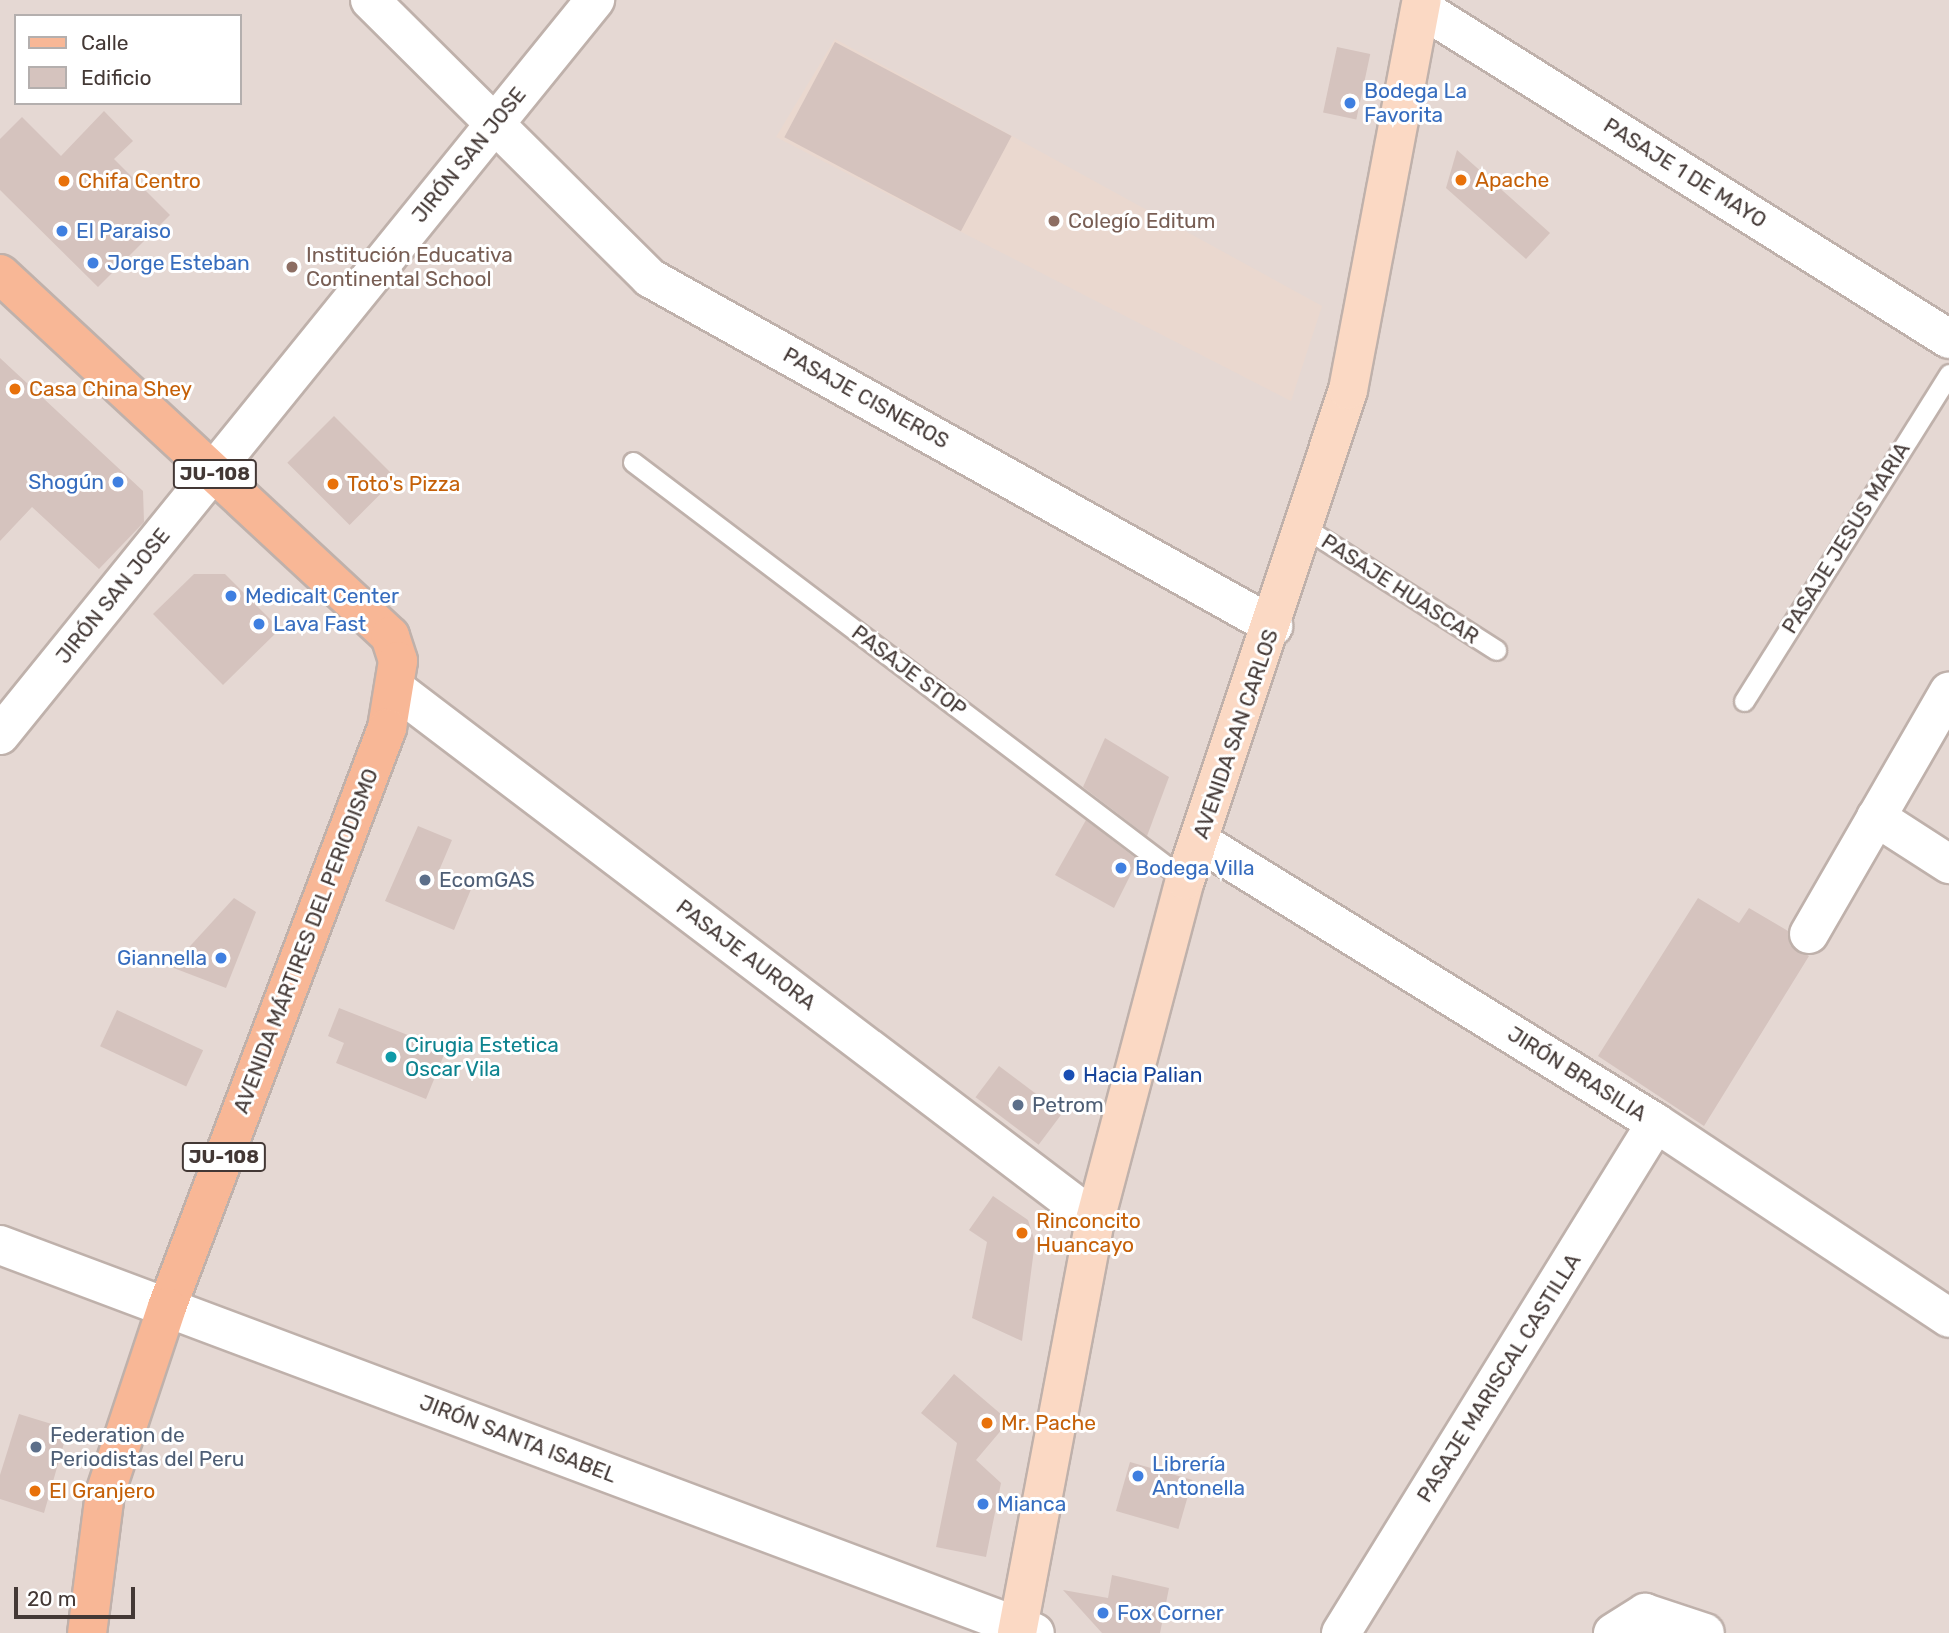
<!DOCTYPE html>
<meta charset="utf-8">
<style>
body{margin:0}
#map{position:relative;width:1949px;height:1633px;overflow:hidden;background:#f1e8e4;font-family:Rubik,sans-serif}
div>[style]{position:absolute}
.residential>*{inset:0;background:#e5d8d3}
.education>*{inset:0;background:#ead8cf}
.building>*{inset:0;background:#d5c3be;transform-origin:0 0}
.roads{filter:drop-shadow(2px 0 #bfb1ab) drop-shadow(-2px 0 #bfb1ab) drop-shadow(0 2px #bfb1ab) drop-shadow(0 -2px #bfb1ab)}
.service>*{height:19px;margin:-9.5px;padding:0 9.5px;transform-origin:9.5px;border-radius:9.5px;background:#fff}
.minor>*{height:38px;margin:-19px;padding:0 19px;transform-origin:19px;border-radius:19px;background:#fff}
.secondary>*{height:38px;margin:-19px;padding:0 19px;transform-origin:19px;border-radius:19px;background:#fbd9c4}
.primary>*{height:38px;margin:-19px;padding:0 19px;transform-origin:19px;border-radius:19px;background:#f8b796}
.dots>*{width:19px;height:19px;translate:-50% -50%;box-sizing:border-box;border:4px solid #fff;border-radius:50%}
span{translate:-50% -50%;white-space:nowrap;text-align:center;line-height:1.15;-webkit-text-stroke:6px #fff;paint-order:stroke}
.shield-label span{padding:2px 5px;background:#fff;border:2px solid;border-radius:5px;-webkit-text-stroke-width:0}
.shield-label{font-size:19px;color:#433835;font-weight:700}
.shop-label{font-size:21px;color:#366cbe}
.left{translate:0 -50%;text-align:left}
.right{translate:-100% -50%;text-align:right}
.street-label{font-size:21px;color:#433835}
.food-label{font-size:21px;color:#c56008}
.education-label{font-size:21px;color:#785e54}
.service-label{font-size:21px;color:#4e5e75}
.culture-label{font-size:21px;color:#0d838f}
.transit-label{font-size:21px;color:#164399}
.legend{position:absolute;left:14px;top:14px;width:228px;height:91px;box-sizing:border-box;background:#fff;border:2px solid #b4afae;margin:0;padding:9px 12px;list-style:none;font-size:21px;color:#433835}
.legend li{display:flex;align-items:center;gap:14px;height:35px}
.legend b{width:35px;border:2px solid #b4afae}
.scale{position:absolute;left:14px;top:1587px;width:121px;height:32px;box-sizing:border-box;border:4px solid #433835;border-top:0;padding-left:9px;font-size:21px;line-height:24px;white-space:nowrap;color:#433835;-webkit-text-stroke:5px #fff;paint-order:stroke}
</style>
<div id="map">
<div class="residential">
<div style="clip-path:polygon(evenodd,0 0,1949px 0,1949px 1633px,0 1633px,0 0,16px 16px,240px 16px,240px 103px,16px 103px,16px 16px)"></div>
</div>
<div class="education">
<div style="clip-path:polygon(835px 39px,1322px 306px,1291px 401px,776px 137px)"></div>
</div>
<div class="building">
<div style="left:835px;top:42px;width:200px;height:108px;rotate:28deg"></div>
<div style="left:1337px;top:47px;width:34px;height:67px;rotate:12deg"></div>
<div style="clip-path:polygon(104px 111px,133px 141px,114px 159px,170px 215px,98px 287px,0 190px,0 139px,22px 117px,61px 156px)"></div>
<div style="clip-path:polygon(1457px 150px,1550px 233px,1526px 259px,1446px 188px)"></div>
<div style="clip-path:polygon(0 358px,143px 491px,144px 522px,99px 569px,32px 507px,0 541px)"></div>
<div style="left:334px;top:416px;width:88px;height:66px;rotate:45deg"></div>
<div style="clip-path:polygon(194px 574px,225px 574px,280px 629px,223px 685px,153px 614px)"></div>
<div style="clip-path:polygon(1105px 738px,1169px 777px,1147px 836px,1083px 787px)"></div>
<div style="clip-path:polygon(1086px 820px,1138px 860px,1114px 908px,1055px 875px)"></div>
<div style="clip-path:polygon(418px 826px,452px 840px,438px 873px,472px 887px,454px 930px,385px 901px)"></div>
<div style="clip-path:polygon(234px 898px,256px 912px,226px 988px,171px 967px)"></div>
<div style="clip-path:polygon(1698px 898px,1739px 923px,1749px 908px,1788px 931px,1790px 945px,1809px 956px,1704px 1126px,1598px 1056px)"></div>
<div style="clip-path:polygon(339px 1008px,446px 1050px,426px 1099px,336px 1063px,344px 1043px,328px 1036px)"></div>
<div style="left:117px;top:1010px;width:95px;height:40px;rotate:25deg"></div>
<div style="left:999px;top:1066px;width:79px;height:39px;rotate:37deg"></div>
<div style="clip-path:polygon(993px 1196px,1028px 1220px,1035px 1242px,1022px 1341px,972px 1318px,987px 1242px,969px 1230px)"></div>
<div style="clip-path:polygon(954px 1374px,1009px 1421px,976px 1460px,1001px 1483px,986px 1557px,936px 1547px,957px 1443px,921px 1413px)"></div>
<div style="clip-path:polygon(19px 1414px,68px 1429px,44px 1513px,0 1499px,0 1475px)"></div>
<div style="left:1130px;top:1462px;width:65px;height:51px;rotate:16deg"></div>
<div style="clip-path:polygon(1112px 1575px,1169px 1588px,1160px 1633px,1102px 1633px,1063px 1590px,1108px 1598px)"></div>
</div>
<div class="roads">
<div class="service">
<div style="left:633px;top:462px;width:692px;rotate:37.13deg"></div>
<div style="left:1304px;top:527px;width:228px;rotate:32.6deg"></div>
<div style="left:1744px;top:701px;width:386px;rotate:-57.9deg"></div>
</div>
<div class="minor">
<div style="left:370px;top:0;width:395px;rotate:44.8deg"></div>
<div style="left:650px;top:278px;width:714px;rotate:29.19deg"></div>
<div style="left:1421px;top:8px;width:623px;rotate:32.08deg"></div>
<div style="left:397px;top:690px;width:876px;rotate:37.21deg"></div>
<div style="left:0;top:735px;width:946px;rotate:-51.01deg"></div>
<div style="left:1876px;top:817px;width:87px;rotate:32.8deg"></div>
<div style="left:1199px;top:841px;width:537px;rotate:31.68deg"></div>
<div style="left:1656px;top:1123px;width:352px;rotate:33.6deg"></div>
<div style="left:1809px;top:934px;width:280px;rotate:-60deg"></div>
<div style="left:0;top:1245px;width:1105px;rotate:20.55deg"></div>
<div style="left:1341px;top:1633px;width:599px;rotate:-58.3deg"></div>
<div style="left:1613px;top:1633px;width:38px;rotate:-32deg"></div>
<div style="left:1645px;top:1613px;width:63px;rotate:18.4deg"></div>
</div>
<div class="secondary">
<div style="left:1017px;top:1633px;width:420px;rotate:-79.3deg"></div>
<div style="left:1095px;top:1220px;width:352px;rotate:-75.2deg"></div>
<div style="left:1185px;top:880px;width:516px;rotate:-71.6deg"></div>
<div style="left:1348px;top:390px;width:397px;rotate:-79.3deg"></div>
</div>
<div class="primary">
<div style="left:0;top:274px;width:532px;rotate:42.87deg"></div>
<div style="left:390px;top:636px;width:26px;rotate:72deg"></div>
<div style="left:398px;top:661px;width:68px;rotate:99.3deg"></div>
<div style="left:387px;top:728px;width:619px;rotate:110.81deg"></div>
<div style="left:167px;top:1307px;width:196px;rotate:108.4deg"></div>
<div style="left:105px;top:1493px;width:141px;rotate:97.3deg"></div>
</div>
</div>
<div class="dots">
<div style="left:1350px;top:103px;background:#3f7fe0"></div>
<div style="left:1461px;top:180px;background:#e8710a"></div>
<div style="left:64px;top:181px;background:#e8710a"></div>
<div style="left:1054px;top:221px;background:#8d6e63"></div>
<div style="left:62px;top:231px;background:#3f7fe0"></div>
<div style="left:93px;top:263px;background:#3f7fe0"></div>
<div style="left:292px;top:267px;background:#8d6e63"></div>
<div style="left:15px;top:389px;background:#e8710a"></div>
<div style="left:118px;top:482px;background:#3f7fe0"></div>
<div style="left:333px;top:484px;background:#e8710a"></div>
<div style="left:231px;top:596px;background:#3f7fe0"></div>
<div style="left:259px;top:624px;background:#3f7fe0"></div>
<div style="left:1121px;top:868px;background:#3f7fe0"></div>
<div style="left:425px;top:880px;background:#5c6f8a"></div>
<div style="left:221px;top:958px;background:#3f7fe0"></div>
<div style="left:391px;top:1057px;background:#0f9aa8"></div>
<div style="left:1069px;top:1075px;background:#1a4fb4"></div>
<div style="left:1018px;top:1105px;background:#5c6f8a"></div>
<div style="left:1022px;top:1233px;background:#e8710a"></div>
<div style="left:987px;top:1423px;background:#e8710a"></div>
<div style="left:36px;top:1447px;background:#5c6f8a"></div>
<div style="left:1138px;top:1476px;background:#3f7fe0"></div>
<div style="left:35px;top:1491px;background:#e8710a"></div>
<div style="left:983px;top:1504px;background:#3f7fe0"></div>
<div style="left:1103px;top:1613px;background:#3f7fe0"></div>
</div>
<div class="shield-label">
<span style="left:215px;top:474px">JU-108</span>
<span style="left:224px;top:1157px">JU-108</span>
</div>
<div class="shop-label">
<span class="left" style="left:1364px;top:103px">Bodega La<br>Favorita</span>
<span class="left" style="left:76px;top:231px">El Paraiso</span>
<span class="left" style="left:107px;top:263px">Jorge Esteban</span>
<span class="right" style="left:104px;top:482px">Shogún</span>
<span class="left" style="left:245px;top:596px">Medicalt Center</span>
<span class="left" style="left:273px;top:624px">Lava Fast</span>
<span class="left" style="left:1135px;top:868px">Bodega Villa</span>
<span class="right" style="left:207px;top:958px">Giannella</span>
<span class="left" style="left:1152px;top:1476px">Librería<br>Antonella</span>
<span class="left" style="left:997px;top:1504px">Mianca</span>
<span class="left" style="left:1117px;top:1613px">Fox Corner</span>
</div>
<div class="street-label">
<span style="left:469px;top:155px;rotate:-51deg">JIRÓN SAN JOSE</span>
<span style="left:1685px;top:173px;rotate:32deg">PASAJE 1 DE MAYO</span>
<span style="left:866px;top:398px;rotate:29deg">PASAJE CISNEROS</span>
<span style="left:1846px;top:538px;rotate:-58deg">PASAJE JESUS MARIA</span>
<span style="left:1400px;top:589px;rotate:33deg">PASAJE HUASCAR</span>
<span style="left:113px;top:596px;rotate:-51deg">JIRÓN SAN JOSE</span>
<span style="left:909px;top:671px;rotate:37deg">PASAJE STOP</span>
<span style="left:1236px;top:734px;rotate:-71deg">AVENIDA SAN CARLOS</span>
<span style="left:306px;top:941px;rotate:-69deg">AVENIDA MÁRTIRES DEL PERIODISMO</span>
<span style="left:746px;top:955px;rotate:37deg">PASAJE AURORA</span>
<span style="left:1577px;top:1074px;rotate:32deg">JIRÓN BRASILIA</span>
<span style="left:1499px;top:1378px;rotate:-58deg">PASAJE MARISCAL CASTILLA</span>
<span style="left:518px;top:1439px;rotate:21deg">JIRÓN SANTA ISABEL</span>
</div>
<div class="food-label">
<span class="left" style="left:1475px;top:180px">Apache</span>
<span class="left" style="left:78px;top:181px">Chifa Centro</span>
<span class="left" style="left:29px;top:389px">Casa China Shey</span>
<span class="left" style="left:347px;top:484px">Toto's Pizza</span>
<span class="left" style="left:1036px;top:1233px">Rinconcito<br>Huancayo</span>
<span class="left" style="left:1001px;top:1423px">Mr. Pache</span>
<span class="left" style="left:49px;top:1491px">El Granjero</span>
</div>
<div class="education-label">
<span class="left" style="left:1068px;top:221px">Colegío Editum</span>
<span class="left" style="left:306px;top:267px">Institución Educativa<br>Continental School</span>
</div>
<div class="service-label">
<span class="left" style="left:439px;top:880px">EcomGAS</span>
<span class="left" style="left:1032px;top:1105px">Petrom</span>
<span class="left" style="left:50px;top:1447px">Federation de<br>Periodistas del Peru</span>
</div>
<div class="culture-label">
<span class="left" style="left:405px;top:1057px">Cirugia Estetica<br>Oscar Vila</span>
</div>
<div class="transit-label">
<span class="left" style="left:1083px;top:1075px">Hacia Palian</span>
</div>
<ul class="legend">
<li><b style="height:9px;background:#f8b796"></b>Calle</li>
<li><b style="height:19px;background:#d5c3be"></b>Edificio</li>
</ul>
<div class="scale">20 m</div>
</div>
